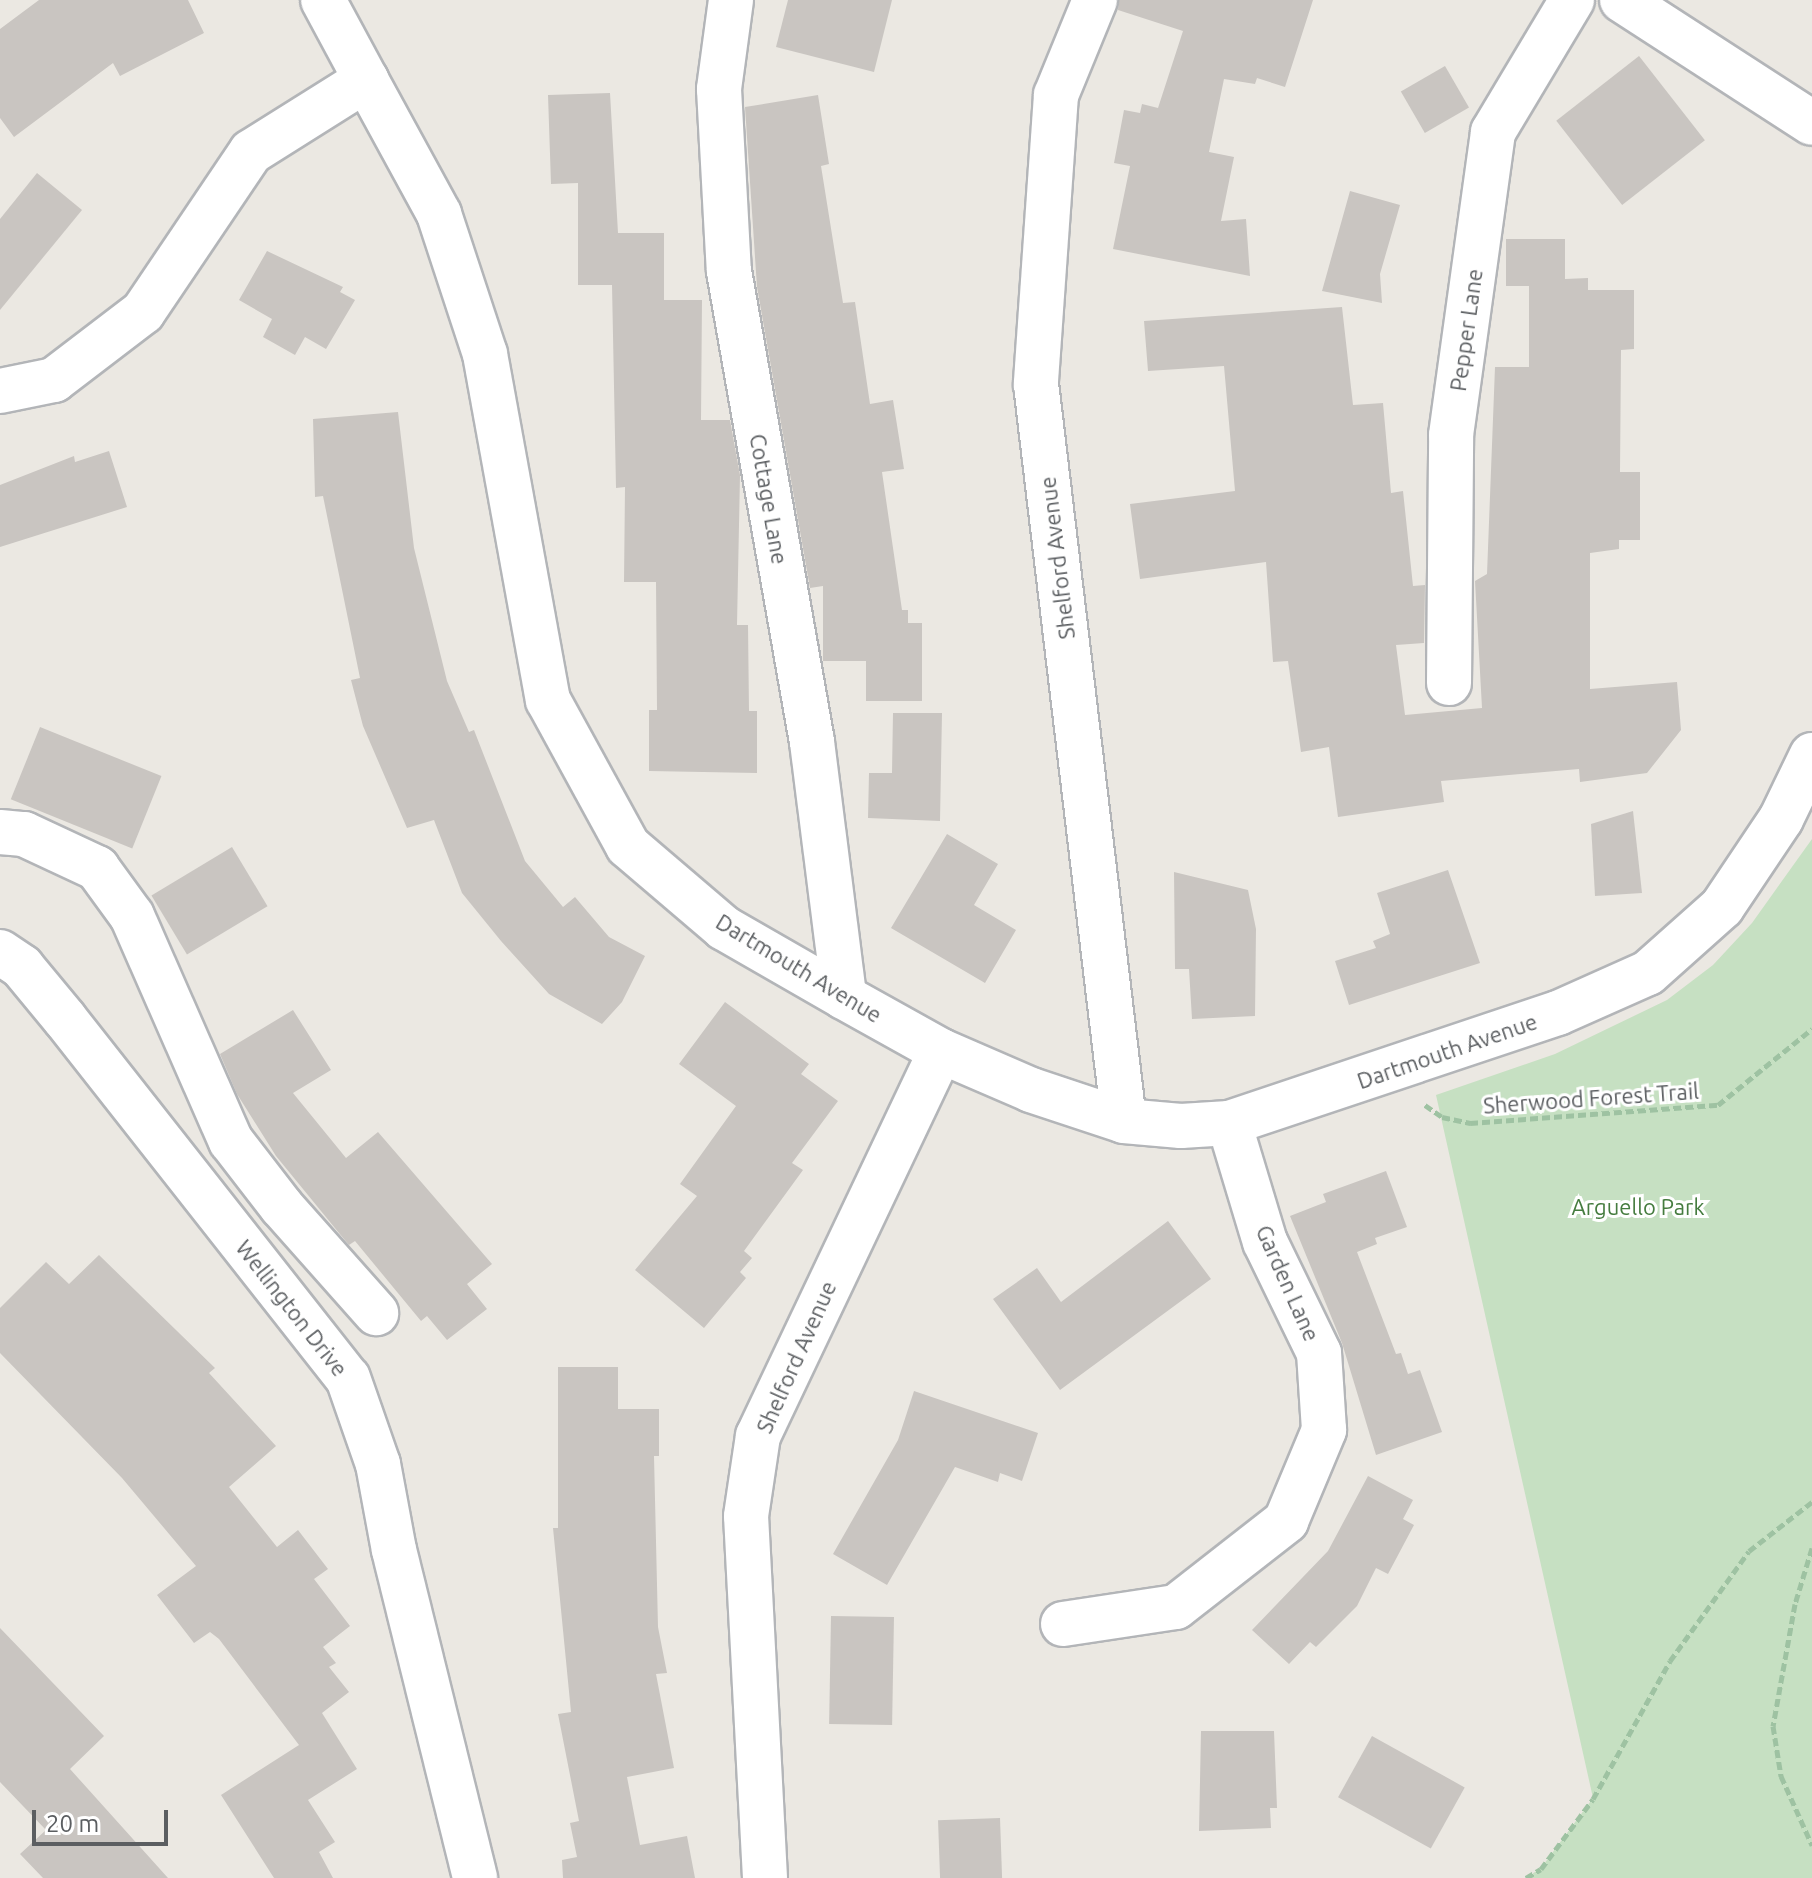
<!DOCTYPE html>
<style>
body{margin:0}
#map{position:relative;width:1812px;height:1878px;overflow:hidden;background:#ebe8e2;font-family:Ubuntu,sans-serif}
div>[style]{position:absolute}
.green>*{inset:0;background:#c6e0c2}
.building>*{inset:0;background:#c9c5c1;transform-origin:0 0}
.path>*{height:5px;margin-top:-2.5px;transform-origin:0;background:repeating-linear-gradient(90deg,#9ec2a2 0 8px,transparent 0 12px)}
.roads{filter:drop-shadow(2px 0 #b3b5b8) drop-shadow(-2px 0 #b3b5b8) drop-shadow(0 2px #b3b5b8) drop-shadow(0 -2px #b3b5b8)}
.minor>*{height:44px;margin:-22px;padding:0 22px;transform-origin:22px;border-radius:22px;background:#fff}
span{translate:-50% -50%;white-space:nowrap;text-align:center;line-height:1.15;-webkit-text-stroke:6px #fff;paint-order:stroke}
.street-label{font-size:22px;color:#5b5e61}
.park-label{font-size:22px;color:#457c3f}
.scale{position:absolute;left:32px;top:1810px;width:136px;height:36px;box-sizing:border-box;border:4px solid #5b5e61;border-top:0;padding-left:10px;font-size:24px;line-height:28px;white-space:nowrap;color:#5b5e61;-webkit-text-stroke:6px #fff;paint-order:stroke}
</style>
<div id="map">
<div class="green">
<div style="clip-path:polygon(1812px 839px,1812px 1878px,1526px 1878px,1541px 1868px,1593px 1798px,1436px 1095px,1555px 1054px,1667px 1000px,1713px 965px,1752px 923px)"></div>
</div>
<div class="building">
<div style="clip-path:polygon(39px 0,188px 0,204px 33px,120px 76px,113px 63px,14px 137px,0 118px,0 29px)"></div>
<div style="clip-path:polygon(788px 0,892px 0,874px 72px,776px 47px)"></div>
<div style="clip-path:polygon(1119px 0,1313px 0,1285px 87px,1257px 78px,1255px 84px,1224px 79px,1209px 152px,1234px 157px,1221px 221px,1246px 219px,1250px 276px,1113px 249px,1130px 166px,1114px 163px,1124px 110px,1140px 113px,1142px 104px,1158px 108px,1183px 31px,1118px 10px)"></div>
<div style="left:1639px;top:56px;width:107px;height:105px;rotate:52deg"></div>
<div style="left:1445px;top:66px;width:48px;height:51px;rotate:60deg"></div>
<div style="clip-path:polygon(610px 93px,618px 233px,664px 233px,664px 300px,702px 300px,701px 420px,730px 420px,740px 475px,737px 625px,748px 625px,749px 711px,757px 711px,757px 773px,649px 771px,649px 710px,657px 710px,656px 582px,624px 582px,625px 487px,616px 488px,612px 285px,578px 285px,578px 183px,551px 184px,548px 95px)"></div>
<div style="clip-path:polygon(818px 95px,829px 164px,821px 166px,843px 303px,855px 302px,870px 404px,893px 400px,904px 469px,882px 472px,902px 610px,908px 610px,908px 623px,922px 623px,922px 701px,866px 701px,866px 661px,823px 661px,823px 586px,810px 588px,757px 287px,745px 107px)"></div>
<div style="clip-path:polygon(37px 173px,82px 210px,0 310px,0 219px)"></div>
<div style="clip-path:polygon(1350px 191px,1400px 205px,1380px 274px,1382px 303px,1322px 291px)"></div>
<div style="clip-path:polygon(1506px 239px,1565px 239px,1565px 279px,1588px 278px,1588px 290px,1634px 290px,1634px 349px,1621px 350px,1620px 472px,1640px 472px,1640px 540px,1619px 540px,1619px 549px,1590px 553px,1590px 689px,1677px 682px,1681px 730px,1647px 773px,1580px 782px,1579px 769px,1441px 781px,1444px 802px,1338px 817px,1329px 747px,1301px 752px,1288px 661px,1273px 662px,1266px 562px,1140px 579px,1130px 504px,1235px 491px,1224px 366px,1148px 371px,1144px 321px,1342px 307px,1353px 405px,1383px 403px,1391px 493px,1403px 491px,1413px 586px,1425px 585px,1424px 643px,1396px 645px,1405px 715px,1482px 708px,1475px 581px,1487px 574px,1495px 367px,1529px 367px,1529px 286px,1506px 286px)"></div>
<div style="clip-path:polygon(267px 251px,343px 287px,340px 292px,355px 300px,326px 349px,305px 337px,295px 355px,263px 337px,272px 319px,239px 300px)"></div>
<div style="clip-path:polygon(398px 412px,414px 548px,447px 681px,469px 732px,474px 730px,525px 861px,563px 907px,575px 897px,609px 937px,645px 956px,622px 1002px,602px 1024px,549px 994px,501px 941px,462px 893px,434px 820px,407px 828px,363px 726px,351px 680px,360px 678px,323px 496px,315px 497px,313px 419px)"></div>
<div style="clip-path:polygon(109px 451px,127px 507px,0 547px,0 485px,74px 456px,75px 462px)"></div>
<div style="clip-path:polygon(893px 713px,942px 713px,940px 821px,868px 818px,869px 773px,892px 773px)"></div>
<div style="left:40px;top:727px;width:131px;height:78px;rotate:22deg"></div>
<div style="clip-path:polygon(1633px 811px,1642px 893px,1595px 896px,1591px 824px)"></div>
<div style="clip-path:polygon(947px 834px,998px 864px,974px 905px,1016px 930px,985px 983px,891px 928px)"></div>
<div style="left:232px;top:847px;width:69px;height:94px;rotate:59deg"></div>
<div style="clip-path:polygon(1448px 870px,1480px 963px,1349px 1005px,1335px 961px,1376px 948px,1373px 941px,1390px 934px,1377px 893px)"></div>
<div style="clip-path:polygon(1174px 872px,1248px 890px,1256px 929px,1255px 1016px,1192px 1019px,1189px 969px,1175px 969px)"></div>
<div style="clip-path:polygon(725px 1002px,809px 1064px,801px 1074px,838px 1101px,792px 1163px,803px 1170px,744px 1251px,752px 1258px,740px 1272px,746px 1278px,704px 1328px,635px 1270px,697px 1196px,680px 1184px,736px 1106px,679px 1064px)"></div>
<div style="clip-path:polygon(293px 1010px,331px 1070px,293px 1093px,346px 1158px,378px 1132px,492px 1264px,467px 1284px,487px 1309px,447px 1340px,427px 1316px,421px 1321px,355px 1241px,349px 1245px,339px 1233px,276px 1156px,237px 1094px,220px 1054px)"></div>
<div style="clip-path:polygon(1386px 1171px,1407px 1227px,1375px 1238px,1377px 1244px,1357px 1252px,1396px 1354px,1401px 1353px,1408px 1374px,1420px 1370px,1442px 1432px,1376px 1455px,1342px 1343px,1290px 1216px,1326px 1202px,1323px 1194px)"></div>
<div style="clip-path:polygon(1168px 1221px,1211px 1279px,1060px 1390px,993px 1299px,1037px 1268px,1061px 1302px)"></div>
<div style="clip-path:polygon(99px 1255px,215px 1368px,209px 1373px,276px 1446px,229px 1487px,277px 1547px,298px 1530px,328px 1569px,314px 1579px,350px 1626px,323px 1647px,336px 1663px,329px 1667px,349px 1692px,322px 1713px,357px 1769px,308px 1800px,335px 1842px,319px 1852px,333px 1878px,274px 1878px,221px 1795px,299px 1745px,219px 1639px,210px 1632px,194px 1643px,157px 1595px,196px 1566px,122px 1478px,0 1353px,0 1308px,46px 1262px,69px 1284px)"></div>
<div style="clip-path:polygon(558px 1367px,618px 1367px,618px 1409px,659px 1409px,659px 1456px,654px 1456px,658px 1627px,667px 1673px,656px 1674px,674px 1768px,627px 1777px,640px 1845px,687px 1836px,695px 1878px,563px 1878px,562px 1860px,577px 1857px,570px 1823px,579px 1821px,558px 1714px,571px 1712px,553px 1528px,558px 1528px)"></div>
<div style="clip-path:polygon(914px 1391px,1038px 1433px,1022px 1481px,1000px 1473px,998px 1482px,955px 1467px,887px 1585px,833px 1554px,898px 1440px)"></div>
<div style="clip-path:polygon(1368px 1476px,1413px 1500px,1403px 1519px,1414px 1525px,1388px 1574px,1376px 1568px,1357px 1606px,1316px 1647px,1310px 1642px,1289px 1664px,1252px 1630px,1328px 1551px)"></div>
<div style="left:831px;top:1616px;width:63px;height:108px;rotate:1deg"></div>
<div style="clip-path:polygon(0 1628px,104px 1736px,70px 1769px,168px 1878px,43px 1878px,20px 1854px,46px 1830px,0 1782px)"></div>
<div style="clip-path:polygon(1201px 1731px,1274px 1731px,1277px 1808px,1270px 1808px,1271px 1828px,1199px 1831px)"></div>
<div style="left:1372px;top:1736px;width:106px;height:70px;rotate:29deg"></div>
<div style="left:1000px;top:1818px;width:60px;height:62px;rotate:88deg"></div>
</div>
<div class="path">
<div style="left:1425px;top:1105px;width:21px;rotate:35deg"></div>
<div style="left:1442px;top:1117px;width:29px;rotate:12deg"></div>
<div style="left:1470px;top:1123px;width:249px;rotate:-4.2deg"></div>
<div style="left:1718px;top:1105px;width:121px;rotate:-39deg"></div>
<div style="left:1812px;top:1548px;width:59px;rotate:106.9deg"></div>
<div style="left:1795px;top:1604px;width:124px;rotate:100.2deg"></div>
<div style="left:1773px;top:1726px;width:51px;rotate:80.9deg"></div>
<div style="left:1781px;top:1776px;width:76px;rotate:65.8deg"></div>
<div style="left:1526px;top:1878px;width:17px;rotate:-31deg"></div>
<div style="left:1541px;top:1869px;width:87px;rotate:-53.4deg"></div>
<div style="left:1593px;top:1799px;width:158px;rotate:-60.8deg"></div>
<div style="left:1670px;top:1661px;width:135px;rotate:-54.3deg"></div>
<div style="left:1749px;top:1551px;width:80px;rotate:-37.9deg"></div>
</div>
<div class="roads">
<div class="minor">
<div style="left:323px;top:0;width:91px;rotate:61.7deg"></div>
<div style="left:731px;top:0;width:90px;rotate:97.7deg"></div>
<div style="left:719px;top:89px;width:182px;rotate:86.9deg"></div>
<div style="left:729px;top:271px;width:478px;rotate:80deg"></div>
<div style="left:812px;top:742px;width:257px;rotate:82.8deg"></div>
<div style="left:1095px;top:0;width:103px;rotate:112.3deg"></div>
<div style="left:1056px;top:95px;width:290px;rotate:94deg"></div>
<div style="left:1036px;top:384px;width:742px;rotate:83.19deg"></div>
<div style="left:1622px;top:0;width:226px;rotate:32.9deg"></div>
<div style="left:0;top:391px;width:55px;rotate:-11.5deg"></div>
<div style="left:54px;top:380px;width:112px;rotate:-37.4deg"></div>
<div style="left:143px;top:312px;width:193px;rotate:-56deg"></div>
<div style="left:251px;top:152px;width:136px;rotate:-32.1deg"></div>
<div style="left:366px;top:80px;width:153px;rotate:61.4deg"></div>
<div style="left:439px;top:214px;width:147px;rotate:71.8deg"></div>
<div style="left:485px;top:354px;width:352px;rotate:79.7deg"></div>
<div style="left:548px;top:700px;width:166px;rotate:61.3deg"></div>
<div style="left:628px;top:846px;width:126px;rotate:40.5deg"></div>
<div style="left:724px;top:928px;width:138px;rotate:29.9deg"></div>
<div style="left:844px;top:997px;width:111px;rotate:29.1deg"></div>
<div style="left:941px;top:1051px;width:98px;rotate:23.4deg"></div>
<div style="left:1031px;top:1090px;width:98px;rotate:18.4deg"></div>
<div style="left:1124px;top:1121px;width:57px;rotate:5deg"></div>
<div style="left:1181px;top:1126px;width:48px;rotate:-3.6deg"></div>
<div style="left:1229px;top:1123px;width:347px;rotate:-18.5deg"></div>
<div style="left:1558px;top:1013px;width:98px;rotate:-24deg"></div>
<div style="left:1648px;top:973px;width:99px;rotate:-41.7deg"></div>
<div style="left:1722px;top:907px;width:106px;rotate:-56.2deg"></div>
<div style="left:1781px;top:819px;width:71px;rotate:-64.2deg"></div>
<div style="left:1449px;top:683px;width:248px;rotate:-89.5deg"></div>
<div style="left:1451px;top:435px;width:306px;rotate:-82.1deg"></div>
<div style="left:1493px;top:132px;width:154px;rotate:-59.1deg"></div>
<div style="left:0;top:832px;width:24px;rotate:5deg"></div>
<div style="left:24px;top:834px;width:81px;rotate:25deg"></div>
<div style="left:97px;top:868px;width:59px;rotate:53.9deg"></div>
<div style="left:132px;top:916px;width:246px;rotate:66.3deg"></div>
<div style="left:231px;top:1141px;width:83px;rotate:52.3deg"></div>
<div style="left:282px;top:1207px;width:142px;rotate:48.4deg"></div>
<div style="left:0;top:952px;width:27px;rotate:34deg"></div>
<div style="left:22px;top:967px;width:67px;rotate:50.4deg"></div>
<div style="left:65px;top:1019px;width:457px;rotate:51.8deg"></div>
<div style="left:348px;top:1378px;width:91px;rotate:70.8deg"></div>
<div style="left:378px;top:1464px;width:87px;rotate:79.5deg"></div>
<div style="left:394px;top:1550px;width:338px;rotate:76.1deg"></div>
<div style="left:1063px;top:1624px;width:114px;rotate:-8.6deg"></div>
<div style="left:1176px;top:1607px;width:140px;rotate:-38deg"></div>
<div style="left:1286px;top:1521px;width:99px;rotate:-67.3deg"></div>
<div style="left:1324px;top:1430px;width:77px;rotate:-93.7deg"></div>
<div style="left:1319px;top:1353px;width:123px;rotate:-115.9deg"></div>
<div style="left:1265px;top:1242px;width:124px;rotate:-106.8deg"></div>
<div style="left:765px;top:1878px;width:362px;rotate:-93deg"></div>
<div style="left:746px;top:1516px;width:81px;rotate:-81.5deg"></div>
<div style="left:758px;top:1436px;width:426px;rotate:-64.6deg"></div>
</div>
</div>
<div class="street-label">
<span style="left:1466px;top:330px;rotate:-82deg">Pepper Lane</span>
<span style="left:769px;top:499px;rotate:80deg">Cottage Lane</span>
<span style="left:1057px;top:558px;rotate:-97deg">Shelford Avenue</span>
<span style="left:799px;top:968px;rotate:31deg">Dartmouth Avenue</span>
<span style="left:1447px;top:1051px;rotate:-19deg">Dartmouth Avenue</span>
<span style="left:1591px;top:1098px;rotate:-4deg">Sherwood Forest Trail</span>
<span style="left:1288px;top:1283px;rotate:66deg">Garden Lane</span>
<span style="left:292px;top:1308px;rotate:52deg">Wellington Drive</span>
<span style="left:796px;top:1357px;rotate:-66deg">Shelford Avenue</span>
</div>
<div class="park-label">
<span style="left:1638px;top:1207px">Arguello Park</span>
</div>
<div class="scale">20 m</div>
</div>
